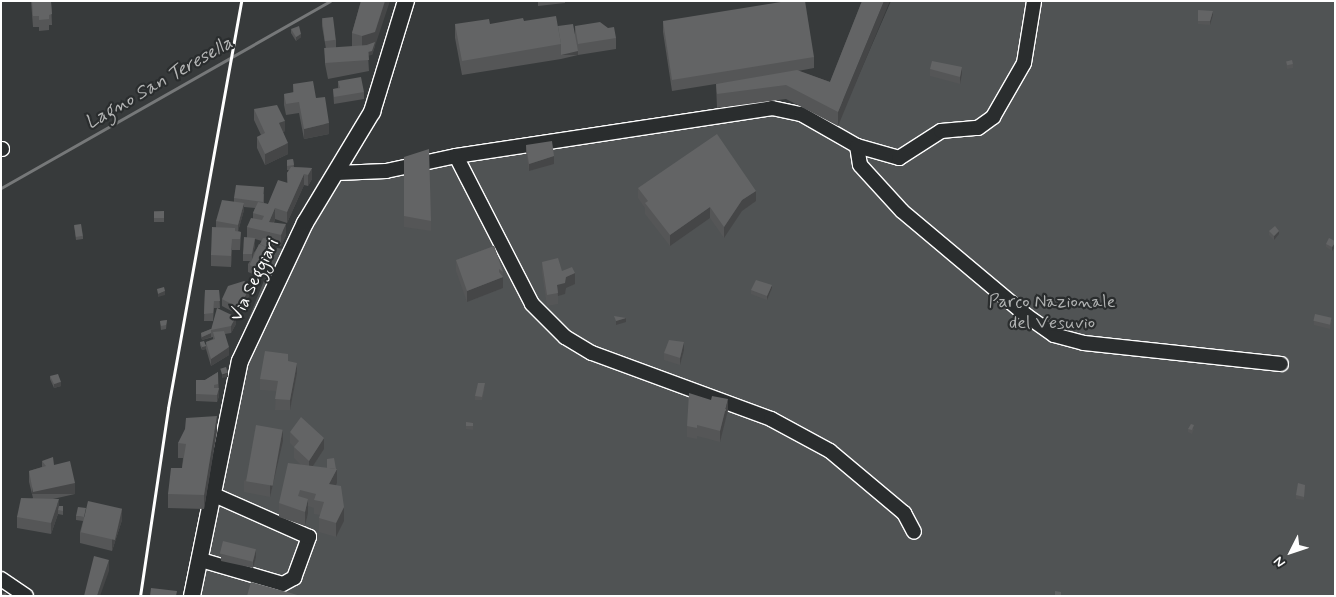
<!DOCTYPE html>
<style>
body{margin:0}
#map{position:relative;width:1336px;height:597px;overflow:hidden;background:#373a3b;font-family:Mynerve,sans-serif}
div>[style]{position:absolute}
.green>*{inset:0;background:#505354}
.stream>*{height:3px;margin:-1.5px;padding:0 1.5px;transform-origin:1.5px;border-radius:1.5px;background:#767879}
.roads{filter:drop-shadow(1px 0 #fff) drop-shadow(-1px 0 #fff) drop-shadow(0 1px #fff) drop-shadow(0 -1px #fff)}
.minor>*{height:14px;margin:-7px;padding:0 7px;transform-origin:7px;border-radius:7px;background:#2a2d2e}
.major>*{height:16px;margin:-8px;padding:0 8px;transform-origin:8px;border-radius:8px;background:#2a2d2e}
.rail>*{height:3px;margin:-1.5px;padding:0 1.5px;transform-origin:1.5px;border-radius:1.5px;background:#fff}
.wall>*{inset:0;background:#555657;transform-origin:0 0}
.shaded-wall>*{inset:0;background:#454647;transform-origin:0 0}
.building>*{inset:0;background:#636465;transform-origin:0 0}
span{translate:-50% -50%;white-space:nowrap;text-align:center;line-height:1.15;-webkit-text-stroke:4.5px #2a2d2e;paint-order:stroke}
.street-label{font-size:18px;color:#fff}
.park-label{font-size:18px;color:#b0b2b2}
.water-label{font-size:19px;color:#b4b5b5;font-style:italic}
.frame{position:absolute;inset:0;border:2px solid #fff;pointer-events:none}
.north{position:absolute;left:1266px;top:527px;width:50px;height:50px;-webkit-text-stroke:4px #2a2d2e;paint-order:stroke;rotate:229deg;font-size:14px;font-weight:700;line-height:20px;text-align:center;color:#fff}
.north::after{content:'';display:block;margin:auto;width:18px;height:22px;background:#fff;clip-path:polygon(50% 0,100% 100%,50% 72%,0 100%)}
</style>
<div id="map">
<div class="green">
<div style="clip-path:polygon(891px 1px,1335px 1px,1335px 596px,182px 596px,196px 554px,235px 353px,277px 248px,284px 249px,319px 180px,370px 176px,765px 108px,834px 132px)"></div>
</div>
<div class="stream">
<div style="left:1px;top:188px;width:378px;rotate:-29.6deg"></div>
</div>
<div class="roads">
<div class="minor">
<div style="left:857px;top:146px;width:19px;rotate:81deg"></div>
<div style="left:860px;top:165px;width:62px;rotate:47.6deg"></div>
<div style="left:902px;top:211px;width:163px;rotate:40deg"></div>
<div style="left:1027px;top:316px;width:33px;rotate:35deg"></div>
<div style="left:1054px;top:335px;width:31px;rotate:15deg"></div>
<div style="left:1084px;top:343px;width:198px;rotate:6.1deg"></div>
<div style="left:1px;top:149px;width:1px"></div>
<div style="left:456px;top:156px;width:166px;rotate:62.8deg"></div>
<div style="left:532px;top:304px;width:47px;rotate:45deg"></div>
<div style="left:565px;top:337px;width:31px;rotate:31deg"></div>
<div style="left:592px;top:353px;width:191px;rotate:20.2deg"></div>
<div style="left:771px;top:419px;width:67px;rotate:28.5deg"></div>
<div style="left:830px;top:451px;width:97px;rotate:40deg"></div>
<div style="left:904px;top:513px;width:21px;rotate:62deg"></div>
<div style="left:337px;top:173px;width:49px;rotate:-2.3deg"></div>
<div style="left:386px;top:171px;width:72px;rotate:-12.1deg"></div>
<div style="left:456px;top:156px;width:320px;rotate:-8.6deg"></div>
<div style="left:772px;top:108px;width:30px;rotate:12deg"></div>
<div style="left:801px;top:114px;width:64px;rotate:29.7deg"></div>
<div style="left:857px;top:146px;width:44px;rotate:15.9deg"></div>
<div style="left:899px;top:158px;width:50px;rotate:-32.7deg"></div>
<div style="left:941px;top:131px;width:37px;rotate:-5deg"></div>
<div style="left:978px;top:128px;width:19px;rotate:-36deg"></div>
<div style="left:993px;top:117px;width:62px;rotate:-60.1deg"></div>
<div style="left:1024px;top:63px;width:63px;rotate:-80.8deg"></div>
<div style="left:201px;top:560px;width:85px;rotate:16.3deg"></div>
<div style="left:283px;top:584px;width:13px;rotate:-29deg"></div>
<div style="left:294px;top:578px;width:44px;rotate:-69.9deg"></div>
<div style="left:309px;top:537px;width:104px;rotate:-156.1deg"></div>
<div style="left:1px;top:579px;width:30px;rotate:34deg"></div>
</div>
<div class="major">
<div style="left:192px;top:596px;width:240px;rotate:-78.5deg"></div>
<div style="left:240px;top:361px;width:153px;rotate:-64.8deg"></div>
<div style="left:305px;top:223px;width:130px;rotate:-58.9deg"></div>
<div style="left:372px;top:112px;width:116px;rotate:-73deg"></div>
</div>
</div>
<div class="rail">
<div style="left:140px;top:596px;width:190px;rotate:-81.5deg"></div>
<div style="left:168px;top:408px;width:413px;rotate:-79.8deg"></div>
</div>
<div class="wall">
<div style="clip-path:polygon(31px 1px,51px 1px,52px 25px,49px 25px,49px 30px,39px 31px,39px 27px,33px 27px)"></div>
<div style="clip-path:polygon(361px 1px,375px 46px,372px 55px,368px 55px,369px 71px,328px 79px,325px 64px,325px 53px,354px 48px,352px 47px,352px 33px)"></div>
<div style="clip-path:polygon(538px 1px,565px 1px,565px 3px,538px 6px)"></div>
<div style="clip-path:polygon(862px 1px,838px 126px,786px 99px,717px 108px,716px 84px,728px 82px,672px 91px,663px 32px,663px 21px,814px 57px,814px 68px,798px 71px,830px 82px)"></div>
<div style="clip-path:polygon(1198px 10px,1213px 15px,1210px 25px,1198px 24px)"></div>
<div style="clip-path:polygon(322px 19px,336px 40px,336px 48px,326px 49px,322px 26px)"></div>
<div style="clip-path:polygon(455px 24px,558px 26px,575px 35px,575px 26px,616px 38px,616px 49px,578px 55px,561px 59px,462px 75px,455px 38px)"></div>
<div style="clip-path:polygon(291px 29px,301px 37px,296px 41px,291px 33px)"></div>
<div style="clip-path:polygon(1286px 61px,1293px 64px,1293px 68px,1287px 69px)"></div>
<div style="clip-path:polygon(930px 69px,962px 74px,960px 84px,930px 76px)"></div>
<div style="clip-path:polygon(338px 81px,364px 92px,364px 99px,334px 104px,333px 89px,338px 88px)"></div>
<div style="clip-path:polygon(293px 84px,316px 98px,329px 134px,304px 139px,299px 113px,286px 115px,284px 105px,284px 94px,293px 93px)"></div>
<div style="clip-path:polygon(254px 109px,285px 131px,283px 132px,288px 154px,265px 165px,257px 148px,257px 137px,261px 135px,254px 120px)"></div>
<div style="clip-path:polygon(526px 145px,554px 164px,529px 171px,526px 152px)"></div>
<div style="clip-path:polygon(404px 157px,431px 221px,431px 231px,404px 227px)"></div>
<div style="clip-path:polygon(evenodd,293px 159px,294px 167px,312px 168px,312px 179px,308px 186px,304px 185px,287px 223px,275px 219px,274px 223px,286px 235px,281px 246px,275px 244px,260px 277px,248px 272px,248px 264px,250px 261px,243px 261px,243px 254px,247px 237px,247px 227px,253px 218px,253px 213px,255px 208px,244px 207px,244px 210px,238px 231px,241px 232px,240px 250px,232px 250px,231px 267px,211px 266px,211px 255px,216px 227px,216px 221px,234px 202px,234px 198px,264px 194px,264px 203px,268px 204px,287px 183px,287px 173px,289px 170px,287px 170px,287px 160px,293px 159px,255px 239px,262px 241px,253px 254px,255px 246px,255px 239px)"></div>
<div style="clip-path:polygon(638px 188px,756px 201px,742px 211px,724px 238px,710px 218px,670px 246px,645px 214px,645px 208px,638px 198px)"></div>
<div style="left:164px;top:211px;width:11px;height:10px;rotate:90deg"></div>
<div style="clip-path:polygon(74px 225px,83px 236px,83px 239px,76px 240px)"></div>
<div style="clip-path:polygon(1269px 231px,1279px 234px,1274px 240px,1269px 235px)"></div>
<div style="clip-path:polygon(1335px 241px,1332px 251px,1326px 247px,1326px 244px)"></div>
<div style="clip-path:polygon(494px 246px,503px 272px,503px 288px,467px 302px,456px 271px,456px 260px)"></div>
<div style="clip-path:polygon(542px 262px,562px 271px,575px 284px,566px 288px,565px 294px,558px 296px,558px 304px,547px 306px,542px 273px)"></div>
<div style="clip-path:polygon(772px 288px,767px 300px,751px 294px,751px 290px)"></div>
<div style="clip-path:polygon(205px 290px,219px 290px,220px 308px,214px 308px,213px 321px,204px 321px)"></div>
<div style="clip-path:polygon(251px 292px,239px 315px,222px 306px,222px 299px)"></div>
<div style="clip-path:polygon(167px 320px,166px 329px,161px 330px,160px 321px)"></div>
<div style="clip-path:polygon(1314px 321px,1332px 321px,1330px 329px,1314px 325px)"></div>
<div style="clip-path:polygon(236px 324px,231px 333px,225px 334px,229px 355px,211px 366px,206px 349px,202px 350px,200px 345px,200px 342px,206px 345px,206px 342px,213px 339px,213px 337px,202px 340px,201px 336px,201px 333px,211px 329px)"></div>
<div style="clip-path:polygon(684px 350px,680px 365px,664px 360px,664px 353px)"></div>
<div style="clip-path:polygon(288px 361px,297px 373px,290px 410px,275px 410px,276px 391px,260px 390px,260px 379px)"></div>
<div style="clip-path:polygon(218px 372px,219px 396px,217px 402px,196px 401px,196px 380px,205px 380px)"></div>
<div style="clip-path:polygon(50px 376px,61px 386px,54px 388px,50px 379px)"></div>
<div style="clip-path:polygon(485px 387px,482px 400px,475px 400px,475px 396px)"></div>
<div style="clip-path:polygon(728px 410px,720px 442px,697px 436px,697px 439px,687px 437px,687px 426px)"></div>
<div style="clip-path:polygon(466px 422px,473px 423px,473px 430px,466px 429px)"></div>
<div style="clip-path:polygon(1188px 429px,1194px 429px,1192px 434px,1188px 432px)"></div>
<div style="clip-path:polygon(217px 431px,204px 509px,168px 508px,168px 494px,182px 468px,183px 458px,178px 458px,178px 443px)"></div>
<div style="clip-path:polygon(290px 432px,324px 449px,313px 466px,337px 483px,335px 486px,344px 521px,336px 537px,319px 532px,319px 518px,320px 515px,314px 514px,314px 508px,308px 506px,308px 513px,305px 526px,279px 517px,279px 503px,301px 465px,294px 458px,294px 447px,290px 443px)"></div>
<div style="clip-path:polygon(283px 441px,270px 497px,244px 492px,244px 481px)"></div>
<div style="clip-path:polygon(42px 461px,54px 465px,75px 494px,53px 499px,59px 506px,63px 506px,63px 515px,58px 514px,51px 534px,17px 528px,17px 517px,33px 498px,29px 482px,29px 471px,42px 467px)"></div>
<div style="clip-path:polygon(1305px 485px,1304px 500px,1296px 499px,1296px 495px)"></div>
<div style="clip-path:polygon(76px 516px,122px 520px,112px 551px,80px 543px,80px 532px,83px 521px,76px 520px)"></div>
<div style="clip-path:polygon(221px 554px,256px 557px,253px 568px,221px 561px)"></div>
</div>
<div class="shaded-wall">
<div style="clip-path:polygon(385px 1px,390px 1px,372px 55px,362px 57px,362px 36px)"></div>
<div style="clip-path:polygon(884px 1px,890px 1px,838px 126px,838px 112px)"></div>
<div style="clip-path:polygon(1213px 11px,1213px 15px,1210px 25px,1210px 21px)"></div>
<div style="clip-path:polygon(301px 34px,301px 37px,296px 41px,296px 37px)"></div>
<div style="left:578px;top:51px;width:4px;height:17px;rotate:90deg"></div>
<div style="clip-path:polygon(962px 67px,962px 74px,960px 84px,960px 77px)"></div>
<div style="clip-path:polygon(285px 121px,285px 131px,279px 134px,279px 123px)"></div>
<div style="clip-path:polygon(329px 123px,329px 134px,304px 139px,304px 129px)"></div>
<div style="clip-path:polygon(288px 143px,288px 154px,265px 165px,265px 154px)"></div>
<div style="clip-path:polygon(554px 156px,554px 164px,529px 171px,529px 164px)"></div>
<div style="clip-path:polygon(312px 168px,312px 179px,308px 186px,308px 175px)"></div>
<div style="clip-path:polygon(304px 174px,304px 185px,287px 223px,287px 212px)"></div>
<div style="clip-path:polygon(756px 191px,756px 201px,742px 211px,724px 238px,724px 227px,742px 200px)"></div>
<div style="clip-path:polygon(244px 203px,244px 210px,238px 232px,238px 225px)"></div>
<div style="clip-path:polygon(710px 207px,710px 218px,670px 246px,670px 235px)"></div>
<div style="clip-path:polygon(275px 208px,275px 219px,269px 233px,269px 222px)"></div>
<div style="clip-path:polygon(286px 224px,286px 235px,281px 246px,281px 235px)"></div>
<div style="clip-path:polygon(1279px 231px,1279px 234px,1274px 240px,1274px 236px)"></div>
<div style="clip-path:polygon(255px 238px,255px 246px,252px 261px,252px 254px)"></div>
<div style="clip-path:polygon(232px 239px,232px 250px,231px 267px,231px 256px)"></div>
<div style="clip-path:polygon(275px 240px,275px 244px,260px 277px,260px 270px,270px 249px)"></div>
<div style="clip-path:polygon(1335px 243px,1335px 247px,1332px 251px,1332px 247px)"></div>
<div style="clip-path:polygon(575px 273px,575px 284px,566px 288px,565px 294px,558px 296px,557px 285px,566px 277px)"></div>
<div style="clip-path:polygon(503px 277px,503px 288px,467px 302px,467px 291px)"></div>
<div style="clip-path:polygon(251px 285px,251px 292px,239px 315px,239px 308px)"></div>
<div style="clip-path:polygon(772px 285px,772px 288px,767px 300px,767px 296px)"></div>
<div style="clip-path:polygon(165px 291px,165px 295px,158px 297px,158px 294px)"></div>
<div style="clip-path:polygon(236px 317px,236px 324px,231px 333px,231px 326px)"></div>
<div style="clip-path:polygon(626px 318px,626px 322px,616px 325px,616px 321px)"></div>
<div style="clip-path:polygon(211px 333px,211px 337px,202px 340px,202px 337px)"></div>
<div style="clip-path:polygon(684px 342px,684px 350px,680px 365px,680px 358px)"></div>
<div style="clip-path:polygon(206px 346px,206px 349px,202px 350px,202px 347px)"></div>
<div style="clip-path:polygon(229px 347px,229px 355px,211px 366px,211px 359px)"></div>
<div style="clip-path:polygon(297px 363px,297px 373px,290px 410px,290px 400px)"></div>
<div style="clip-path:polygon(228px 373px,228px 377px,222px 378px,222px 375px)"></div>
<div style="clip-path:polygon(61px 382px,61px 386px,54px 388px,54px 384px)"></div>
<div style="clip-path:polygon(219px 388px,219px 396px,217px 402px,217px 395px)"></div>
<div style="clip-path:polygon(728px 399px,728px 410px,720px 442px,720px 431px)"></div>
<div style="clip-path:polygon(217px 416px,217px 431px,204px 509px,204px 495px)"></div>
<div style="clip-path:polygon(283px 430px,283px 441px,270px 497px,270px 486px)"></div>
<div style="clip-path:polygon(324px 438px,324px 449px,309px 472px,309px 461px)"></div>
<div style="clip-path:polygon(337px 469px,337px 483px,329px 499px,329px 484px)"></div>
<div style="left:75px;top:483px;width:11px;height:43px;rotate:90deg"></div>
<div style="clip-path:polygon(59px 499px,59px 510px,58px 510px,58px 514px,51px 534px,51px 523px)"></div>
<div style="clip-path:polygon(308px 499px,308px 513px,305px 526px,305px 512px)"></div>
<div style="clip-path:polygon(344px 507px,344px 521px,336px 537px,336px 523px)"></div>
<div style="clip-path:polygon(122px 509px,122px 520px,112px 551px,112px 540px)"></div>
<div style="clip-path:polygon(256px 549px,256px 557px,253px 568px,253px 561px)"></div>
<div style="clip-path:polygon(109px 560px,109px 571px,100px 596px,97px 596px)"></div>
</div>
<div class="building">
<div style="clip-path:polygon(32px 1px,51px 1px,52px 14px,49px 15px,49px 19px,39px 20px,39px 16px,33px 16px)"></div>
<div style="clip-path:polygon(361px 1px,385px 1px,375px 32px,362px 36px,352px 33px)"></div>
<div style="clip-path:polygon(787px 1px,805px 1px,814px 57px,672px 80px,663px 21px)"></div>
<div style="clip-path:polygon(862px 1px,884px 1px,838px 112px,786px 85px,717px 94px,716px 84px,797px 70px,830px 82px)"></div>
<div style="clip-path:polygon(1198px 10px,1213px 11px,1210px 21px,1198px 21px)"></div>
<div style="clip-path:polygon(556px 16px,561px 44px,462px 61px,455px 24px,489px 19px,490px 24px,523px 18px,524px 21px)"></div>
<div style="left:333px;top:17px;width:23px;height:11px;rotate:83deg"></div>
<div style="clip-path:polygon(600px 22px,608px 28px,614px 27px,616px 38px,578px 44px,575px 26px)"></div>
<div style="clip-path:polygon(573px 24px,578px 51px,561px 55px,561px 44px,558px 26px)"></div>
<div style="clip-path:polygon(299px 26px,301px 34px,296px 37px,291px 29px)"></div>
<div style="clip-path:polygon(375px 42px,372px 51px,368px 52px,368px 45px,364px 46px)"></div>
<div style="left:368px;top:45px;width:15px;height:44px;rotate:86deg"></div>
<div style="left:1292px;top:60px;width:4px;height:6px;rotate:76deg"></div>
<div style="clip-path:polygon(932px 61px,962px 67px,960px 77px,930px 69px)"></div>
<div style="clip-path:polygon(361px 77px,364px 92px,334px 97px,333px 89px,340px 88px,338px 81px)"></div>
<div style="clip-path:polygon(313px 81px,316px 98px,325px 97px,329px 123px,304px 129px,299px 102px,286px 104px,284px 94px,294px 92px,293px 84px)"></div>
<div style="clip-path:polygon(277px 105px,285px 121px,279px 123px,288px 143px,265px 154px,257px 137px,265px 133px,254px 109px)"></div>
<div style="clip-path:polygon(717px 134px,756px 191px,742px 200px,724px 227px,710px 207px,670px 235px,645px 203px,648px 201px,638px 188px)"></div>
<div style="clip-path:polygon(552px 141px,554px 156px,529px 164px,526px 145px)"></div>
<div style="clip-path:polygon(429px 149px,431px 221px,404px 216px,404px 157px)"></div>
<div style="clip-path:polygon(293px 159px,294px 165px,287px 166px,287px 160px)"></div>
<div style="clip-path:polygon(291px 167px,312px 168px,308px 175px,304px 174px,287px 212px,275px 208px,269px 222px,286px 224px,281px 235px,247px 227px,251px 218px,262px 220px,264px 216px,253px 213px,258px 202px,268px 204px,278px 180px,288px 183px,287px 173px)"></div>
<div style="clip-path:polygon(236px 185px,264px 187px,263px 202px,234px 198px)"></div>
<div style="clip-path:polygon(222px 200px,244px 203px,238px 225px,216px 221px)"></div>
<div style="clip-path:polygon(164px 211px,164px 218px,154px 218px,154px 212px)"></div>
<div style="left:81px;top:224px;width:12px;height:7px;rotate:81deg"></div>
<div style="clip-path:polygon(1275px 226px,1279px 231px,1274px 236px,1269px 231px)"></div>
<div style="clip-path:polygon(212px 227px,235px 228px,235px 231px,241px 232px,240px 239px,232px 239px,231px 256px,211px 255px)"></div>
<div style="clip-path:polygon(244px 237px,255px 238px,252px 254px,243px 254px)"></div>
<div style="clip-path:polygon(263px 238px,275px 240px,270px 252px,270px 249px,260px 244px)"></div>
<div style="clip-path:polygon(1329px 238px,1335px 241px,1335px 243px,1332px 247px,1326px 244px)"></div>
<div style="left:259px;top:244px;width:12px;height:23px;rotate:24deg"></div>
<div style="clip-path:polygon(494px 246px,503px 272px,499px 269px,499px 272px,503px 277px,467px 291px,456px 260px)"></div>
<div style="clip-path:polygon(558px 258px,562px 271px,572px 267px,575px 273px,566px 277px,565px 283px,557px 285px,558px 293px,547px 295px,542px 262px)"></div>
<div style="clip-path:polygon(756px 280px,772px 285px,767px 296px,751px 290px)"></div>
<div style="clip-path:polygon(244px 281px,251px 285px,239px 308px,222px 299px,228px 286px)"></div>
<div style="clip-path:polygon(164px 287px,165px 291px,158px 294px,157px 289px)"></div>
<div style="clip-path:polygon(205px 290px,219px 290px,220px 301px,214px 301px,213px 313px,204px 314px)"></div>
<div style="clip-path:polygon(217px 308px,236px 317px,231px 326px,211px 330px)"></div>
<div style="left:1315px;top:314px;width:17px;height:7px;rotate:13deg"></div>
<div style="clip-path:polygon(614px 316px,626px 318px,616px 321px)"></div>
<div style="clip-path:polygon(167px 320px,166px 325px,161px 326px,160px 321px)"></div>
<div style="clip-path:polygon(211px 329px,211px 333px,202px 337px,201px 333px)"></div>
<div style="clip-path:polygon(224px 331px,229px 347px,211px 359px,206px 342px,215px 339px,213px 332px)"></div>
<div style="clip-path:polygon(669px 340px,684px 342px,680px 358px,664px 353px)"></div>
<div style="clip-path:polygon(204px 341px,206px 346px,202px 347px,200px 342px)"></div>
<div style="clip-path:polygon(265px 351px,288px 354px,288px 361px,297px 363px,290px 400px,275px 399px,278px 381px,260px 379px)"></div>
<div style="left:226px;top:367px;width:6px;height:6px;rotate:72deg"></div>
<div style="clip-path:polygon(218px 372px,218px 384px,214px 385px,214px 388px,219px 388px,217px 395px,196px 394px,196px 380px,205px 380px)"></div>
<div style="clip-path:polygon(58px 374px,61px 382px,54px 384px,50px 376px)"></div>
<div style="clip-path:polygon(478px 383px,485px 383px,482px 397px,475px 396px)"></div>
<div style="clip-path:polygon(689px 393px,711px 400px,712px 396px,728px 399px,720px 431px,697px 425px,697px 428px,687px 426px)"></div>
<div style="clip-path:polygon(217px 416px,204px 495px,168px 494px,171px 468px,182px 468px,186px 444px,178px 443px,185px 429px,186px 418px)"></div>
<div style="clip-path:polygon(301px 417px,324px 438px,309px 461px,294px 447px,299px 441px,290px 432px)"></div>
<div style="clip-path:polygon(466px 422px,473px 423px,473px 426px,466px 426px)"></div>
<div style="clip-path:polygon(1191px 424px,1194px 425px,1192px 430px,1188px 429px)"></div>
<div style="left:256px;top:425px;width:27px;height:57px;rotate:10deg"></div>
<div style="clip-path:polygon(53px 457px,54px 465px,70px 461px,75px 483px,33px 492px,29px 471px,46px 466px,42px 461px)"></div>
<div style="clip-path:polygon(334px 458px,336px 469px,327px 468px,327px 459px)"></div>
<div style="clip-path:polygon(288px 463px,337px 469px,329px 484px,341px 486px,344px 507px,336px 523px,319px 518px,324px 502px,314px 500px,316px 494px,300px 490px,298px 496px,308px 499px,305px 512px,279px 503px)"></div>
<div style="clip-path:polygon(1298px 483px,1305px 485px,1304px 497px,1296px 495px)"></div>
<div style="clip-path:polygon(21px 498px,59px 499px,51px 523px,17px 517px)"></div>
<div style="left:88px;top:501px;width:35px;height:32px;rotate:13deg"></div>
<div style="clip-path:polygon(59px 506px,63px 506px,63px 511px,58px 510px)"></div>
<div style="clip-path:polygon(78px 507px,86px 508px,84px 517px,76px 516px)"></div>
<div style="left:223px;top:541px;width:34px;height:13px;rotate:14deg"></div>
<div style="clip-path:polygon(94px 556px,109px 560px,97px 596px,84px 596px)"></div>
<div style="clip-path:polygon(251px 582px,301px 596px,247px 596px)"></div>
<div style="clip-path:polygon(151px 588px,177px 591px,176px 596px,150px 596px)"></div>
<div style="clip-path:polygon(1055px 591px,1061px 592px,1061px 596px,1055px 596px)"></div>
<div style="clip-path:polygon(6px 593px,7px 596px,1px 596px,1px 594px)"></div>
</div>
<div class="street-label">
<span style="left:255px;top:280px;rotate:-64deg">Via Seggiari</span>
</div>
<div class="park-label">
<span style="left:1052px;top:313px">Parco Nazionale<br>del Vesuvio</span>
</div>
<div class="water-label">
<span style="left:159px;top:83px;rotate:-30deg">Lagno San Teresella</span>
</div>
<div class="frame"></div>
<div class="north">N</div>
</div>
